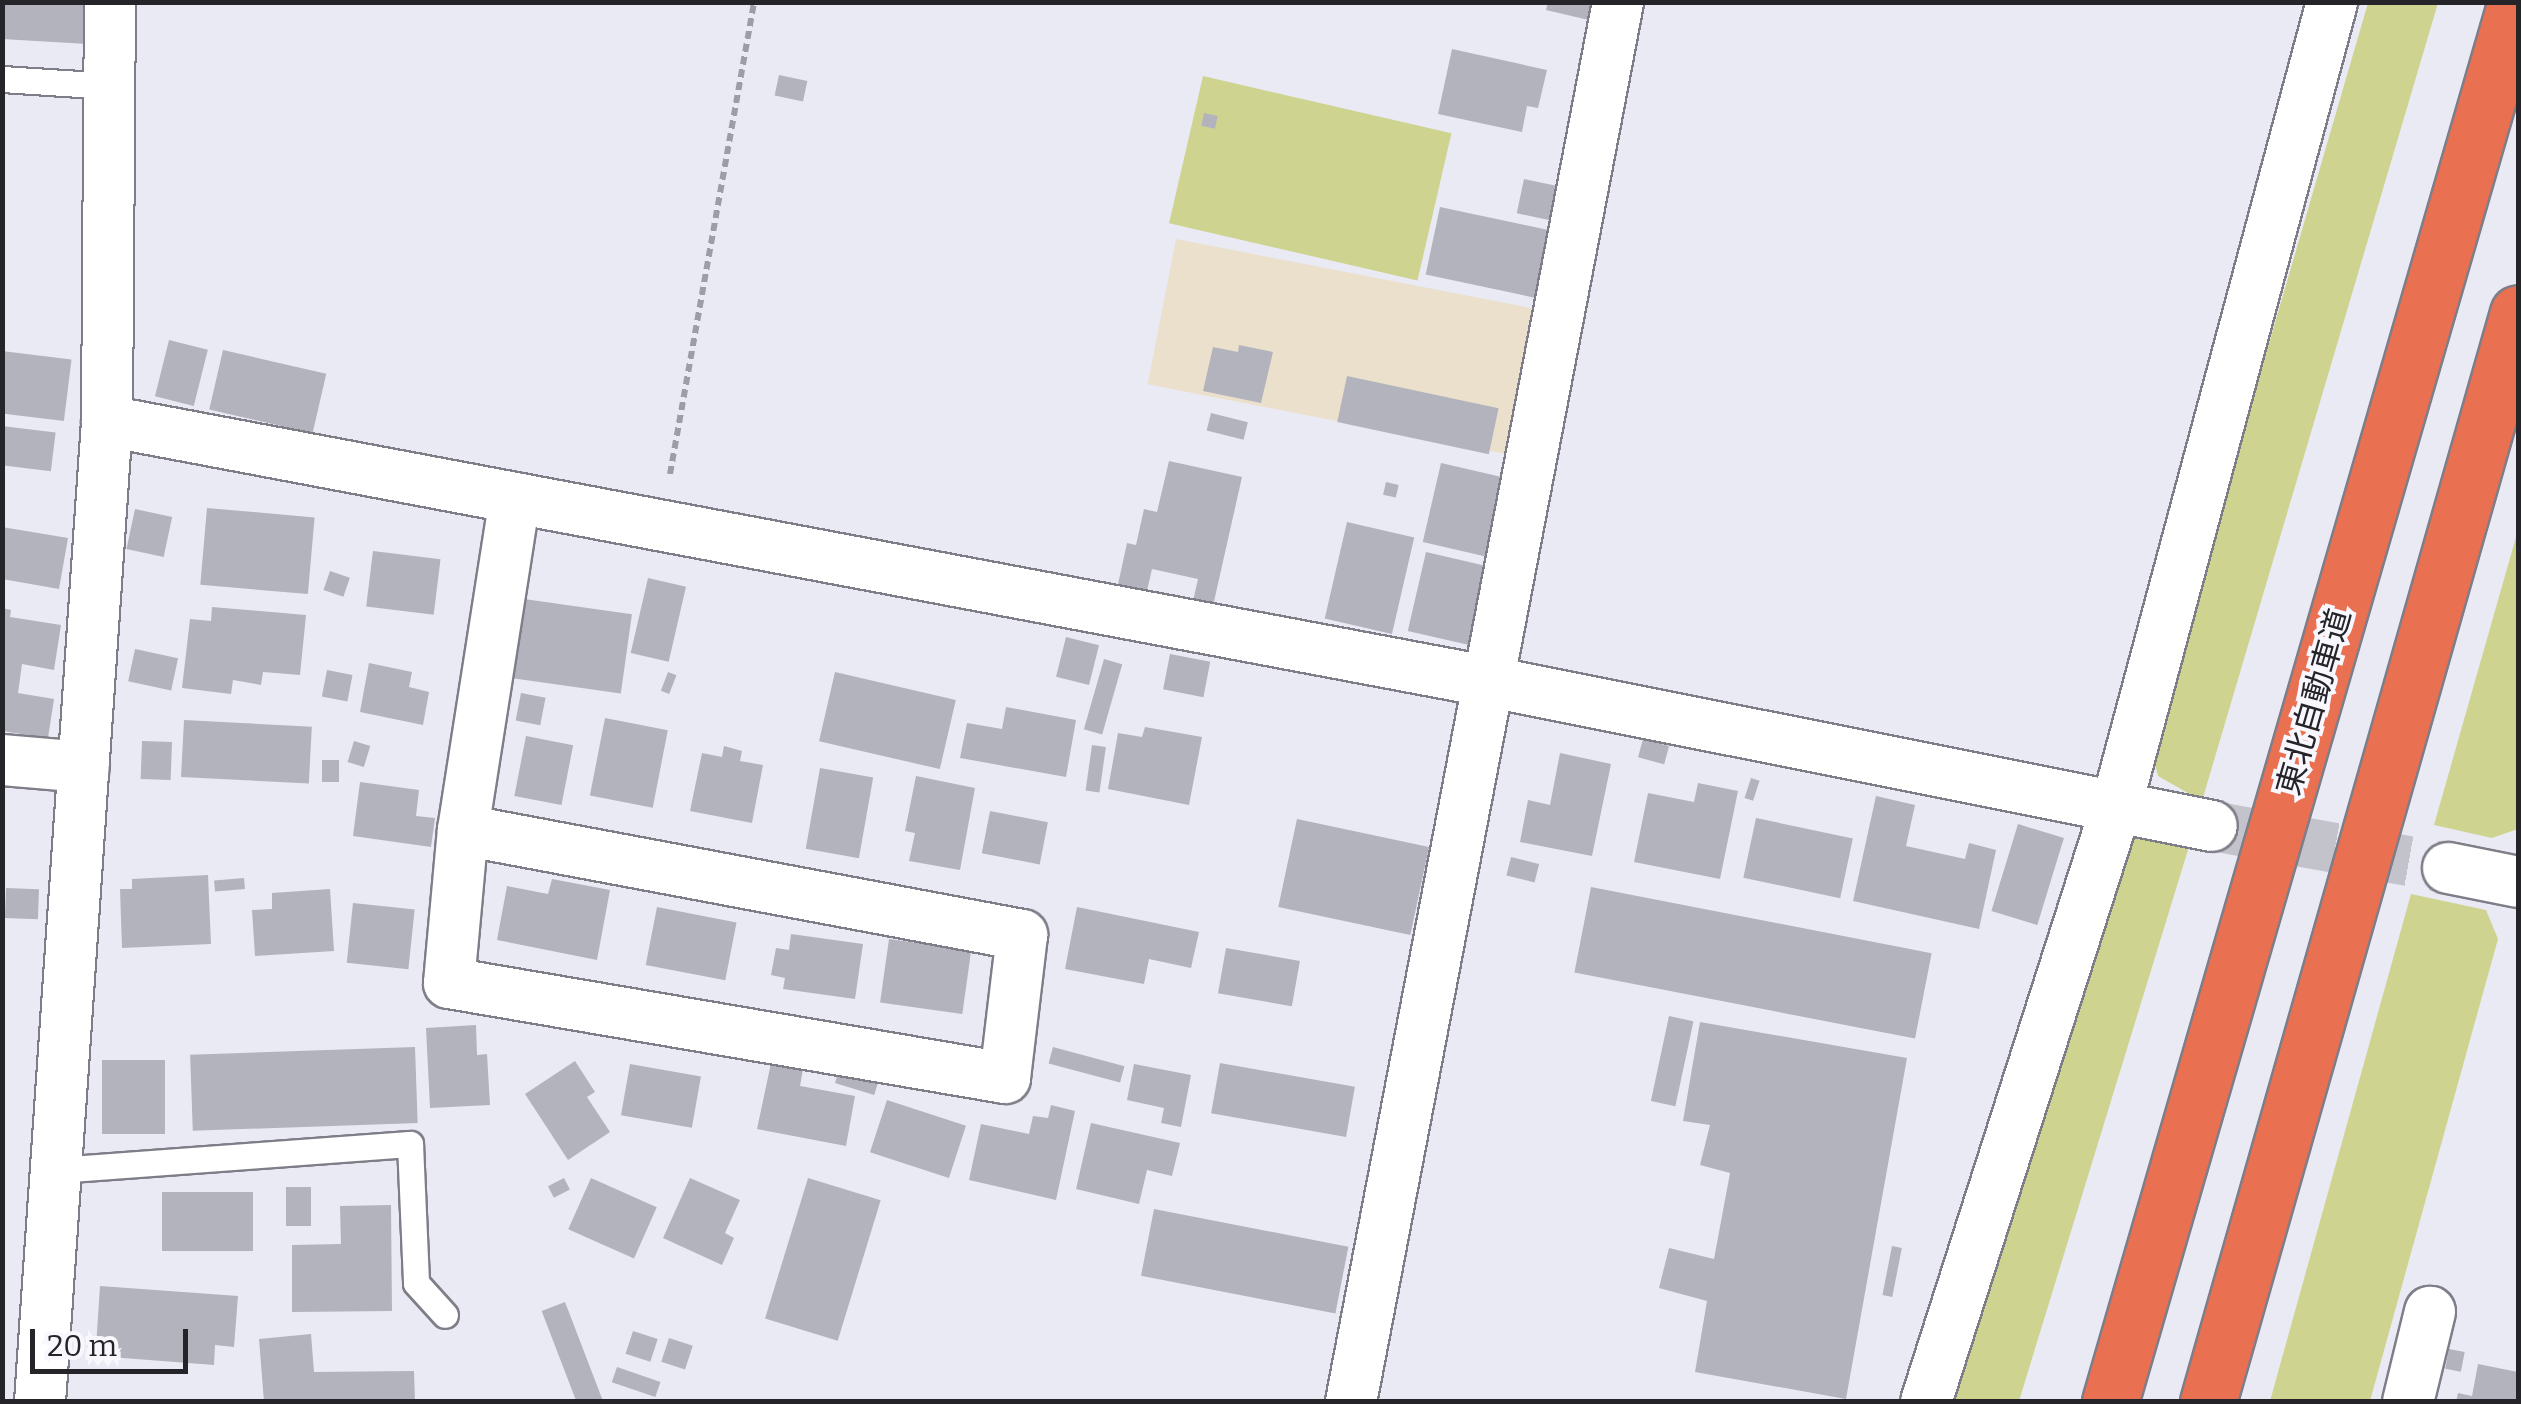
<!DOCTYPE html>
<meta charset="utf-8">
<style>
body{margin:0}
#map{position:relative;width:2521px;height:1404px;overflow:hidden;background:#eaeaf5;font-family:Bitter,"Noto Sans JP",serif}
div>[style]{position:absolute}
.industrial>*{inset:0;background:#eae0cb;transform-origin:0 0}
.green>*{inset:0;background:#ced48f;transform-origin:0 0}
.building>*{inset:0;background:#b3b3be;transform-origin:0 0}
.minor-tunnel>*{height:50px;margin-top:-25px;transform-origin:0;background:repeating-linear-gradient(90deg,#c3c3cc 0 50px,transparent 0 75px)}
.path>*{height:6px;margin-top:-3px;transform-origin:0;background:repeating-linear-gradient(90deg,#9d9da5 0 8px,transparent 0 13px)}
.roads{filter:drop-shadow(2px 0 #7f7e88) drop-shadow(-2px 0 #7f7e88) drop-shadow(0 2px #7f7e88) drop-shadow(0 -2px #7f7e88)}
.service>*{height:25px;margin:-12.5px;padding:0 12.5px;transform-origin:12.5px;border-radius:12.5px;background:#fff}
.minor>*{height:50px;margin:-25px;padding:0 25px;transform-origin:25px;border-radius:25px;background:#fff}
.motorway>*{height:55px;margin:-27.5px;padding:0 27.5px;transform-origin:27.5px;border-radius:27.5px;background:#ea7052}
span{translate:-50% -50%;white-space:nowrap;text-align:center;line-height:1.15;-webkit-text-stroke:8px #f8f7fe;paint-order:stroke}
.street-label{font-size:32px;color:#252529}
.frame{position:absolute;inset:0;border:5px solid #252529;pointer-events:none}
.scale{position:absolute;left:30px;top:1329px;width:158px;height:45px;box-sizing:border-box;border:5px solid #252529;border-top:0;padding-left:12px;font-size:30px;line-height:35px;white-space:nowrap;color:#252529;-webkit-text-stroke:8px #f8f7fe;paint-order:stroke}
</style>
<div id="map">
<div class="industrial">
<div style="left:1176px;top:239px;width:373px;height:148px;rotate:11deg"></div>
</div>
<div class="green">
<div style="clip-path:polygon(2368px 3px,2438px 3px,2202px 801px,2158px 776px,2151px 749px)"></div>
<div style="left:1203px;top:76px;width:255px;height:151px;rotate:13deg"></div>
<div style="clip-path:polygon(2518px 530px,2518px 829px,2492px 838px,2434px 825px)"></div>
<div style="clip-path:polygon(2159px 832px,2191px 840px,2019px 1401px,1946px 1402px,2126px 842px)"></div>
<div style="clip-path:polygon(2411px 894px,2486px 910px,2498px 939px,2370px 1401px,2270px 1401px)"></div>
</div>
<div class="building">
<div style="clip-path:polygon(2px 2px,90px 2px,87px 44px,2px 39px)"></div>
<div style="clip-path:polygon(1548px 2px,1597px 2px,1593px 21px,1546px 10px)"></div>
<div style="clip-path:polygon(1452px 49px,1547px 70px,1538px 108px,1527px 106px,1522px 132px,1438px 114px)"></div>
<div style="left:779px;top:75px;width:29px;height:21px;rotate:12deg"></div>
<div style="left:1204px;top:113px;width:14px;height:13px;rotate:12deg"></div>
<div style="left:1524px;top:179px;width:40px;height:35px;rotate:12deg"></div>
<div style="left:1440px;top:207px;width:121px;height:69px;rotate:12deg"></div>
<div style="left:169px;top:340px;width:40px;height:58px;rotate:14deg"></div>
<div style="clip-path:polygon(1239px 345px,1273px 352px,1261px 403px,1203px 391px,1213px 347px,1238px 352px)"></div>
<div style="left:223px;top:350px;width:106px;height:61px;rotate:13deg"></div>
<div style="left:2px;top:351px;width:70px;height:62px;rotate:7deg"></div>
<div style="left:1347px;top:376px;width:155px;height:47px;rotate:12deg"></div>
<div style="left:1211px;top:413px;width:38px;height:18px;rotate:14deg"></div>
<div style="left:2px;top:426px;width:54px;height:39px;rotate:7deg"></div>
<div style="clip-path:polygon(1169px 461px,1242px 477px,1213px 606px,1193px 601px,1198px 579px,1152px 569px,1146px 595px,1117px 589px,1127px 543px,1136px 545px,1144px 509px,1157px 512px)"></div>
<div style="left:1441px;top:463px;width:69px;height:81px;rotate:13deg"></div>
<div style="left:1386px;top:482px;width:13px;height:13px;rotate:13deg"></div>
<div style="left:207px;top:508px;width:108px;height:77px;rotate:5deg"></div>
<div style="left:135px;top:509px;width:38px;height:41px;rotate:12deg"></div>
<div style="left:1347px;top:522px;width:69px;height:99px;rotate:13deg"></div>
<div style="clip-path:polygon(2px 527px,68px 538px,59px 589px,2px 579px)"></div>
<div style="left:373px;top:551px;width:68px;height:56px;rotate:7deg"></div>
<div style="left:1426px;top:552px;width:74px;height:81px;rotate:13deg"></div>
<div style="left:330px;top:571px;width:21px;height:20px;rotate:19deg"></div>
<div style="left:648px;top:578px;width:39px;height:77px;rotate:13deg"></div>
<div style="left:524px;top:599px;width:109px;height:80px;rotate:8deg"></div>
<div style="clip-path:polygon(212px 607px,306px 615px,300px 675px,263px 672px,261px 685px,233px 680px,231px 694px,182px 688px,190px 619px,211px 621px)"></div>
<div style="clip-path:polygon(2px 608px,11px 610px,10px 617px,61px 625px,54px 670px,22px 664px,18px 693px,54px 699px,48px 738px,2px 731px)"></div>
<div style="left:1066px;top:637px;width:34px;height:41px;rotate:14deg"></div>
<div style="left:135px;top:649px;width:44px;height:33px;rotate:12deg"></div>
<div style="left:1170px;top:654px;width:41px;height:36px;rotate:11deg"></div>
<div style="left:1104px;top:659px;width:19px;height:73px;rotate:16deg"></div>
<div style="clip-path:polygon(369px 663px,412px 672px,409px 687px,429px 692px,423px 725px,360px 712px)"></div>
<div style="left:327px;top:670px;width:26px;height:27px;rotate:11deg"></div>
<div style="left:668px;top:672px;width:9px;height:20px;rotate:21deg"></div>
<div style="left:835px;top:672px;width:124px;height:71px;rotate:13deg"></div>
<div style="left:521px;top:693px;width:25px;height:28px;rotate:11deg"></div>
<div style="clip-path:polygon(1006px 707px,1076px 720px,1066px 777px,960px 758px,967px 723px,1002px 729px)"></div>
<div style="left:605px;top:718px;width:64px;height:79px;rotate:11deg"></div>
<div style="left:184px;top:720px;width:128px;height:57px;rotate:3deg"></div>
<div style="clip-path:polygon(1145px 727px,1202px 737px,1189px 805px,1108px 789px,1118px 733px,1142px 737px)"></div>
<div style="left:526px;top:736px;width:48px;height:61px;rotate:11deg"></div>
<div style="left:1643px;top:739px;width:27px;height:19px;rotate:15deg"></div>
<div style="left:142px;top:741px;width:30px;height:38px;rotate:2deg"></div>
<div style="left:354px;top:741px;width:17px;height:22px;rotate:17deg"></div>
<div style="left:1092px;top:745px;width:14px;height:46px;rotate:8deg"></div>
<div style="clip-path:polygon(724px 746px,742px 751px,740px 761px,763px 765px,752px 823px,690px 811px,702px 753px,722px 757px)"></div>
<div style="clip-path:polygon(1560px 753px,1611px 764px,1592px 856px,1520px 842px,1528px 800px,1550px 805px)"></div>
<div style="left:322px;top:760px;width:17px;height:22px"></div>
<div style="left:820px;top:768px;width:54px;height:82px;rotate:10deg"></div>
<div style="clip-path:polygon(916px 776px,975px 788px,960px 870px,909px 861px,915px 833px,905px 831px)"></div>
<div style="left:1751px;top:778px;width:9px;height:21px;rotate:18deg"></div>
<div style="clip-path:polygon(360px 782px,419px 790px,416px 816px,435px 818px,431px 847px,353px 836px)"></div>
<div style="clip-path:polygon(1698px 783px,1738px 791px,1720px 879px,1634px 862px,1648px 793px,1694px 802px)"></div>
<div style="clip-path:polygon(1876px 796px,1915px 805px,1906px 846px,1965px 859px,1969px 843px,1996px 850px,1979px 929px,1853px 901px)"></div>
<div style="left:990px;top:811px;width:59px;height:43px;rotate:11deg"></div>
<div style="left:1756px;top:818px;width:99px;height:61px;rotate:12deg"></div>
<div style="left:1297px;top:819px;width:135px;height:90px;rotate:12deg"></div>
<div style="left:2018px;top:824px;width:48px;height:91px;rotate:17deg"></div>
<div style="left:1511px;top:857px;width:29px;height:19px;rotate:14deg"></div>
<div style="clip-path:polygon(208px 875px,211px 944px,122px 948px,120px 889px,132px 889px,132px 879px)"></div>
<div style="left:244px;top:878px;width:11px;height:30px;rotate:85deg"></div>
<div style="clip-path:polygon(552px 879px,610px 890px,597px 960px,497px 940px,507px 886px,548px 894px)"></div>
<div style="left:1591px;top:887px;width:347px;height:87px;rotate:11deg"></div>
<div style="left:6px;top:888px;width:33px;height:30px;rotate:2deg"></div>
<div style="clip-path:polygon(330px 889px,334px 951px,255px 956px,252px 910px,272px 909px,272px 893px)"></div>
<div style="left:353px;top:903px;width:62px;height:60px;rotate:6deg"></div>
<div style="left:657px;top:907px;width:81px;height:59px;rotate:11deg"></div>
<div style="clip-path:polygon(1077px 907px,1199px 932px,1191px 968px,1149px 959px,1144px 984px,1065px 969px)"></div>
<div style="clip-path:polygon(791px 934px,863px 944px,855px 999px,783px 989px,785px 978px,771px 975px,776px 948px,789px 950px)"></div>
<div style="left:889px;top:939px;width:83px;height:64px;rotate:8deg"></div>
<div style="left:1226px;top:948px;width:75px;height:46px;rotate:10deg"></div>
<div style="left:1669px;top:1016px;width:25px;height:87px;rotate:12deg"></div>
<div style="clip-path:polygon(1700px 1022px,1907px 1058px,1846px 1399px,1695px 1372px,1707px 1301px,1659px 1288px,1669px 1248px,1714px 1259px,1730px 1173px,1700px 1165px,1710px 1125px,1683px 1121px)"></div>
<div style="clip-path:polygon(476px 1025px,477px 1055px,487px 1054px,490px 1105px,430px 1108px,426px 1028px)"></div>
<div style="left:415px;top:1047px;width:76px;height:225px;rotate:88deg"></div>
<div style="left:1053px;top:1047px;width:74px;height:17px;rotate:15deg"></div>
<div style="left:102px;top:1060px;width:63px;height:74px"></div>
<div style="left:842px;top:1060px;width:41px;height:24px;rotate:17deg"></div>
<div style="clip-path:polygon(575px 1061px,595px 1092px,587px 1097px,610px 1132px,568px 1160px,525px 1094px)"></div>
<div style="clip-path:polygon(771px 1063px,803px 1069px,800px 1086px,855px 1096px,846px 1146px,757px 1129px)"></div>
<div style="left:1220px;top:1063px;width:137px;height:51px;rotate:10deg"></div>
<div style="left:630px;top:1064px;width:72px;height:52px;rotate:10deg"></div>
<div style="clip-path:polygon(1134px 1064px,1191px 1075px,1181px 1127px,1161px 1123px,1164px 1108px,1127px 1100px)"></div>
<div style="left:887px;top:1100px;width:83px;height:55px;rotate:18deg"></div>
<div style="clip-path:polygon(1051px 1105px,1075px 1111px,1056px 1200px,969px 1180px,981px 1124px,1029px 1134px,1033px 1116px,1048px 1118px)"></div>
<div style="clip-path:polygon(1091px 1123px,1180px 1143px,1172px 1176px,1147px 1170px,1139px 1204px,1076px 1189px)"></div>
<div style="left:564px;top:1178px;width:13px;height:18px;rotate:63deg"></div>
<div style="left:591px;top:1178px;width:72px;height:56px;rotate:24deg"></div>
<div style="clip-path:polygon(690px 1178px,740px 1200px,725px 1233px,734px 1238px,722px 1265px,663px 1238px)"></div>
<div style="left:808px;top:1178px;width:76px;height:147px;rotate:17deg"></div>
<div style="left:286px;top:1187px;width:25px;height:39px"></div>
<div style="left:162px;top:1192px;width:91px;height:59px"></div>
<div style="clip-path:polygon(391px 1205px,392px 1311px,292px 1312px,292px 1245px,341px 1244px,340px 1206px)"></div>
<div style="left:1154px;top:1209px;width:198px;height:68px;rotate:11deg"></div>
<div style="left:1892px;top:1246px;width:10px;height:50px;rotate:11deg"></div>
<div style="clip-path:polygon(100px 1286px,238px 1296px,234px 1347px,215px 1345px,214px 1365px,110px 1357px,111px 1348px,96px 1347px)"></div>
<div style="left:565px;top:1302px;width:107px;height:25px;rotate:69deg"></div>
<div style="left:633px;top:1331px;width:26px;height:24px;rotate:18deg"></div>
<div style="clip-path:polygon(311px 1334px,314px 1372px,414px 1371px,415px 1402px,264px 1402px,259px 1339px)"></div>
<div style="left:669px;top:1338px;width:25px;height:25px;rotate:18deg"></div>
<div style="left:2449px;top:1349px;width:16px;height:20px;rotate:11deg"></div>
<div style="clip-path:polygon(2478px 1364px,2518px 1372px,2518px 1402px,2456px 1402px,2458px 1393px,2472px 1396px)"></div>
<div style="left:617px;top:1367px;width:46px;height:16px;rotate:19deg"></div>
</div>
<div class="minor-tunnel">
<div style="left:2212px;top:826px;width:240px;rotate:10.1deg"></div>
</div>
<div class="path">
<div style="left:670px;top:474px;width:479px;rotate:-79.9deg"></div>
</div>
<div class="roads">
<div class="service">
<div style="left:2px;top:79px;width:107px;rotate:3.7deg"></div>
<div style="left:56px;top:1170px;width:355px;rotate:-4.2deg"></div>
<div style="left:410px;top:1144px;width:139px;rotate:87.5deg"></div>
<div style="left:416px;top:1283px;width:43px;rotate:47.8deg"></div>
</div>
<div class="minor">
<div style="left:107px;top:421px;width:1403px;rotate:10.68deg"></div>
<div style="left:1486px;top:681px;width:740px;rotate:11.29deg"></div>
<div style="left:2px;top:760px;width:82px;rotate:4.9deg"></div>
<div style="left:463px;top:830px;width:569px;rotate:10.64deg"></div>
<div style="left:1022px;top:935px;width:144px;rotate:96.8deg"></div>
<div style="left:1005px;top:1078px;width:564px;rotate:-170.3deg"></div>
<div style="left:449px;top:983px;width:154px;rotate:-84.8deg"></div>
<div style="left:463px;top:830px;width:336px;rotate:-81.1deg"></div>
<div style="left:2448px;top:868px;width:71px;rotate:11.3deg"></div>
<div style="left:40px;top:1402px;width:983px;rotate:-86.09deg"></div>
<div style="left:107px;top:421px;width:419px;rotate:-89.6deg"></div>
<div style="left:1351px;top:1402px;width:1425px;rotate:-79.2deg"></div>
<div style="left:1926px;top:1402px;width:620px;rotate:-72.27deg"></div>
<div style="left:2115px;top:811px;width:838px;rotate:-74.98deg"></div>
<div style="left:2408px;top:1402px;width:93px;rotate:-76.3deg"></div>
</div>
<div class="motorway">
<div style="left:2110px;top:1402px;width:1458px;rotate:-73.83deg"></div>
<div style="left:2208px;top:1402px;width:1132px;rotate:-74.11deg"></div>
</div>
</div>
<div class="street-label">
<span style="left:2314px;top:702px;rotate:-74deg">東北自動車道</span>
</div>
<div class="frame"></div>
<div class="scale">20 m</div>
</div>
